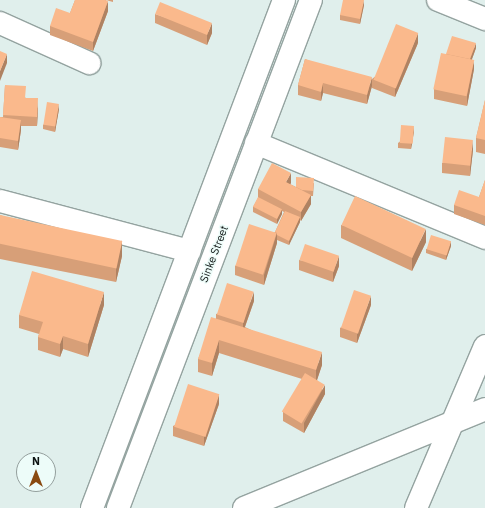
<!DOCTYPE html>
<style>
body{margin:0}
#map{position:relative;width:485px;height:508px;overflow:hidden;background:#e0efec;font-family:"IBM Plex Sans",sans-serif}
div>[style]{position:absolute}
.roads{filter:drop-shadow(1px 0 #94a3a0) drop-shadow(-1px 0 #94a3a0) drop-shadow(0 1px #94a3a0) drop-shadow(0 -1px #94a3a0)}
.street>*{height:22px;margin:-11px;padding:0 11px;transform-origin:11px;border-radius:11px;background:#fff}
.secondary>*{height:22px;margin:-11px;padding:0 11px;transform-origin:11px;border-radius:11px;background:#fff}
.wall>*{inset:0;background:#d79f78}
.shaded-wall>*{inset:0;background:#af8262}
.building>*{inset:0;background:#fab98c;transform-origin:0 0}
span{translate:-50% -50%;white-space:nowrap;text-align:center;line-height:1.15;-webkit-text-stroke:3px #edfcf9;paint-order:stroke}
.street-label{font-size:11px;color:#0e1413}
.north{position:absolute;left:16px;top:452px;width:40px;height:40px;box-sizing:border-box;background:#edfcf9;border:1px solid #949f9d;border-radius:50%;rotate:0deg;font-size:11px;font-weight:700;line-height:16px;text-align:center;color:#0e1413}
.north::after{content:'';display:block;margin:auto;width:14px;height:18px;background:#894a11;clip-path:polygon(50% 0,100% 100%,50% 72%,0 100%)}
</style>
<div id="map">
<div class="roads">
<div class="street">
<div style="left:0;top:23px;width:98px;rotate:24.2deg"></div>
<div style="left:256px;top:143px;width:248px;rotate:22.5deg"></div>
<div style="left:0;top:201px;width:196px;rotate:14.8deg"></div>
<div style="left:244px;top:508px;width:261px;rotate:-22.3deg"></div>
<div style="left:416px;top:508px;width:176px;rotate:-66.9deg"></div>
</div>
<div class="secondary">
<div style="left:438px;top:0;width:51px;rotate:22deg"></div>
<div style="left:92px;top:508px;width:543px;rotate:-69.3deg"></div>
<div style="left:118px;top:508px;width:543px;rotate:-69.2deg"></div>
</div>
</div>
<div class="wall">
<div style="clip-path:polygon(75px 0,113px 0,113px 2px,106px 0,108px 11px,93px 51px,50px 35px,50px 26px,70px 13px)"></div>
<div style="clip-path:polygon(364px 5px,360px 24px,340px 20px,340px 15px)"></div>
<div style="clip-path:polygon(155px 14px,212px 33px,207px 45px,155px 23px)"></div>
<div style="clip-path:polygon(418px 43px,395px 97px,372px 88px,372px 79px)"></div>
<div style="clip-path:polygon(476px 48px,472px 59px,474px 69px,467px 106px,434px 99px,434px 89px,446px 54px)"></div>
<div style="clip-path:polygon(305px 59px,372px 86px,367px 104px,323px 93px,321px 101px,298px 95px,298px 85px)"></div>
<div style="clip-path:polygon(5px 85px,26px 98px,38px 108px,37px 126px,21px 126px,21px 130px,18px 150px,0 147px,0 117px,3px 117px)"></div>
<div style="clip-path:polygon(485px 100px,485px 154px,476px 152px,476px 138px)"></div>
<div style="clip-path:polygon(59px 109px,55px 132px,43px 129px,43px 125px)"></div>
<div style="clip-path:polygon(414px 131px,411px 149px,398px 148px,398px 143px)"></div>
<div style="clip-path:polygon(473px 150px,470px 176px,442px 173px,442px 163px)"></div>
<div style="clip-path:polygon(485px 180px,485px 225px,454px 214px,454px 205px,479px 197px)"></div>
<div style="clip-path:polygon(291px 183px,290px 184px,296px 187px,314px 183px,313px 196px,311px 196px,311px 204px,301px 221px,300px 220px,300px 222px,289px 245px,277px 240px,277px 243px,264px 285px,235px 275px,235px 266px,275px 232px,284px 212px,282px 211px,282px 214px,277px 224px,253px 212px,253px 207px,258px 198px,258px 189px)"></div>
<div style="clip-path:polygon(0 215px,122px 256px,116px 282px,0 259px)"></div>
<div style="clip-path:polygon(341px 225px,426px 242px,412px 271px,341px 238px)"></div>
<div style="clip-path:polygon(451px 246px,446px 260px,426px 253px,426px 249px)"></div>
<div style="clip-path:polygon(299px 260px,339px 266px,333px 282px,299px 270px)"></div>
<div style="clip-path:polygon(254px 301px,245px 327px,322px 365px,317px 380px,325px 394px,304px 433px,283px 421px,283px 412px,302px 379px,219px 353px,212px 376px,198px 372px,198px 359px,216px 318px,216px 314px)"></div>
<div style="clip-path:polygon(104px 305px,88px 357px,63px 349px,60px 357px,38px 350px,38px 337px,39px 334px,19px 328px,19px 315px)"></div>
<div style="clip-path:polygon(371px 305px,357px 343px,340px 337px,340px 328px)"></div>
<div style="clip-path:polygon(219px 404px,204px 446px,173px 436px,173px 426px)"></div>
</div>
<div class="shaded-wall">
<div style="clip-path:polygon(364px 0,364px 5px,360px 24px,360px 19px)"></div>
<div style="clip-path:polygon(108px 1px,108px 11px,93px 51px,93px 42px)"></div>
<div style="clip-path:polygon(212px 23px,212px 33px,207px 45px,207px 35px)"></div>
<div style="clip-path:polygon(418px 33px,418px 43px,395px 97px,395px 88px)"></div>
<div style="clip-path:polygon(476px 43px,476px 48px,469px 67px,469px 62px)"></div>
<div style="clip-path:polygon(7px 54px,7px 63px,0 81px,0 71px)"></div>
<div style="clip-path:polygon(474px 60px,474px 69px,467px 106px,467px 96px)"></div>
<div style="clip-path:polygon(372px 77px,372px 86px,367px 104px,367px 95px)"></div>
<div style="clip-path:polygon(323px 83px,323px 93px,321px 101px,321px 92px)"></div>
<div style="clip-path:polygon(38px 98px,38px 108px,37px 126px,37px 117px)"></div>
<div style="clip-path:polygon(59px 104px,59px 109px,55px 132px,55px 127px)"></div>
<div style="clip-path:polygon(21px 120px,21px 130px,18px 150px,18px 141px)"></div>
<div style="clip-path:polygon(414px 126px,414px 131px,411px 149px,411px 144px)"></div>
<div style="clip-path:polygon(473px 140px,473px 150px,470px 176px,470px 167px)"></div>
<div style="clip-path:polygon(291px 173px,291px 183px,286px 191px,286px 182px)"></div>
<div style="clip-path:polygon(311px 195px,311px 204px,301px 221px,301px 212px)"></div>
<div style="clip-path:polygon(282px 209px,282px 214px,277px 224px,277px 219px)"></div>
<div style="clip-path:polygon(300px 217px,300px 222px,289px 245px,289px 241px)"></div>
<div style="clip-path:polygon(426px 229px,426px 242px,412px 271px,412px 258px)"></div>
<div style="clip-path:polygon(277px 233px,277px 243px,264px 285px,264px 275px)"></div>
<div style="clip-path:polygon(122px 240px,122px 256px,116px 282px,116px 266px)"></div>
<div style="clip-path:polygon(451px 241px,451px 246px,446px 260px,446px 255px)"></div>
<div style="clip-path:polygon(339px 256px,339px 266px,333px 282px,333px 273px)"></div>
<div style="clip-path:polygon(104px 292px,104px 305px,88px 357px,88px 344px)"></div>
<div style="clip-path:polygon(254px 292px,254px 301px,243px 332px,243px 323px)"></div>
<div style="clip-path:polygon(371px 296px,371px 305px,357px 343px,357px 334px)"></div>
<div style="clip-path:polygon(63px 336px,63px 349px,60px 357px,60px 344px)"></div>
<div style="clip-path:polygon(219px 340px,219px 353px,212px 376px,212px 363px)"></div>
<div style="clip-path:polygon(322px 352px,322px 365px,316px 383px,316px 370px)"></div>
<div style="clip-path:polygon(325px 385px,325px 394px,304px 433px,304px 423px)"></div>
<div style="clip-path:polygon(219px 394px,219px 404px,204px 446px,204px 437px)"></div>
</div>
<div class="building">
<div style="clip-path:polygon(75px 0,105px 0,108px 1px,93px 42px,50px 26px,56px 8px,70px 13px)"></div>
<div style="clip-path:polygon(343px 0,364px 0,360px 19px,340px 15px)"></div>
<div style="left:160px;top:2px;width:56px;height:13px;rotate:22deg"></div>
<div style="left:396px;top:24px;width:24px;height:60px;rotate:22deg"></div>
<div style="clip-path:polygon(452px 36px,476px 43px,470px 59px,446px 54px)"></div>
<div style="clip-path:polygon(0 51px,7px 54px,0 71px)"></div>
<div style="left:441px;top:53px;width:34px;height:37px;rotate:12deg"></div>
<div style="clip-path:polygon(305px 59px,372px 77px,367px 95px,323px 83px,321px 92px,298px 85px)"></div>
<div style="clip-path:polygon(5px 85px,26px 86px,25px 98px,38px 98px,37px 117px,3px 115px)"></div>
<div style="clip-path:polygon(485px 100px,485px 140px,476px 138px)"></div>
<div style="left:47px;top:102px;width:12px;height:23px;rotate:9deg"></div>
<div style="clip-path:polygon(0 117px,21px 120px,18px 141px,0 138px)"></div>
<div style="left:401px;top:125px;width:13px;height:18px;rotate:4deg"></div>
<div style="left:445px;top:137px;width:28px;height:26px;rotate:6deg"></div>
<div style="clip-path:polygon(272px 163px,291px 173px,286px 182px,311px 195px,301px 212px,258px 189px)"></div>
<div style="clip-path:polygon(296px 177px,314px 178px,313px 191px,302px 190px,296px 187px)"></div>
<div style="clip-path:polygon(485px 180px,485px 216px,454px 205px,459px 190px,479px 197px)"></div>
<div style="left:355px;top:196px;width:78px;height:32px;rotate:25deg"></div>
<div style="left:258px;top:197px;width:27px;height:11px;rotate:27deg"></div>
<div style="clip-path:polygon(285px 211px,300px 217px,289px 241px,277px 235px,277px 233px,275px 232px)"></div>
<div style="left:0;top:215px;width:125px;height:28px;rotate:12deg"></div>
<div style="left:249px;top:224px;width:29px;height:44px;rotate:18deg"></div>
<div style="left:431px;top:235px;width:21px;height:15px;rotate:17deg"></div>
<div style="left:305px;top:244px;width:36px;height:17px;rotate:19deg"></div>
<div style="clip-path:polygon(32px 271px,104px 292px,88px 344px,63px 336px,60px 344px,38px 337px,43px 322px,19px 315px)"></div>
<div style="left:227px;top:283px;width:28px;height:33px;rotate:18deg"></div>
<div style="left:354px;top:290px;width:18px;height:40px;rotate:19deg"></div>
<div style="clip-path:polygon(211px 317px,322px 352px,316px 370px,219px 340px,212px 363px,198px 359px)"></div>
<div style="left:305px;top:373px;width:23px;height:45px;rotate:31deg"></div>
<div style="left:188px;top:384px;width:33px;height:45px;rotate:18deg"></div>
</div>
<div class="street-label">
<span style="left:214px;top:254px;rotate:-69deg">Sinke Street</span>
</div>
<div class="north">N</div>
</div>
